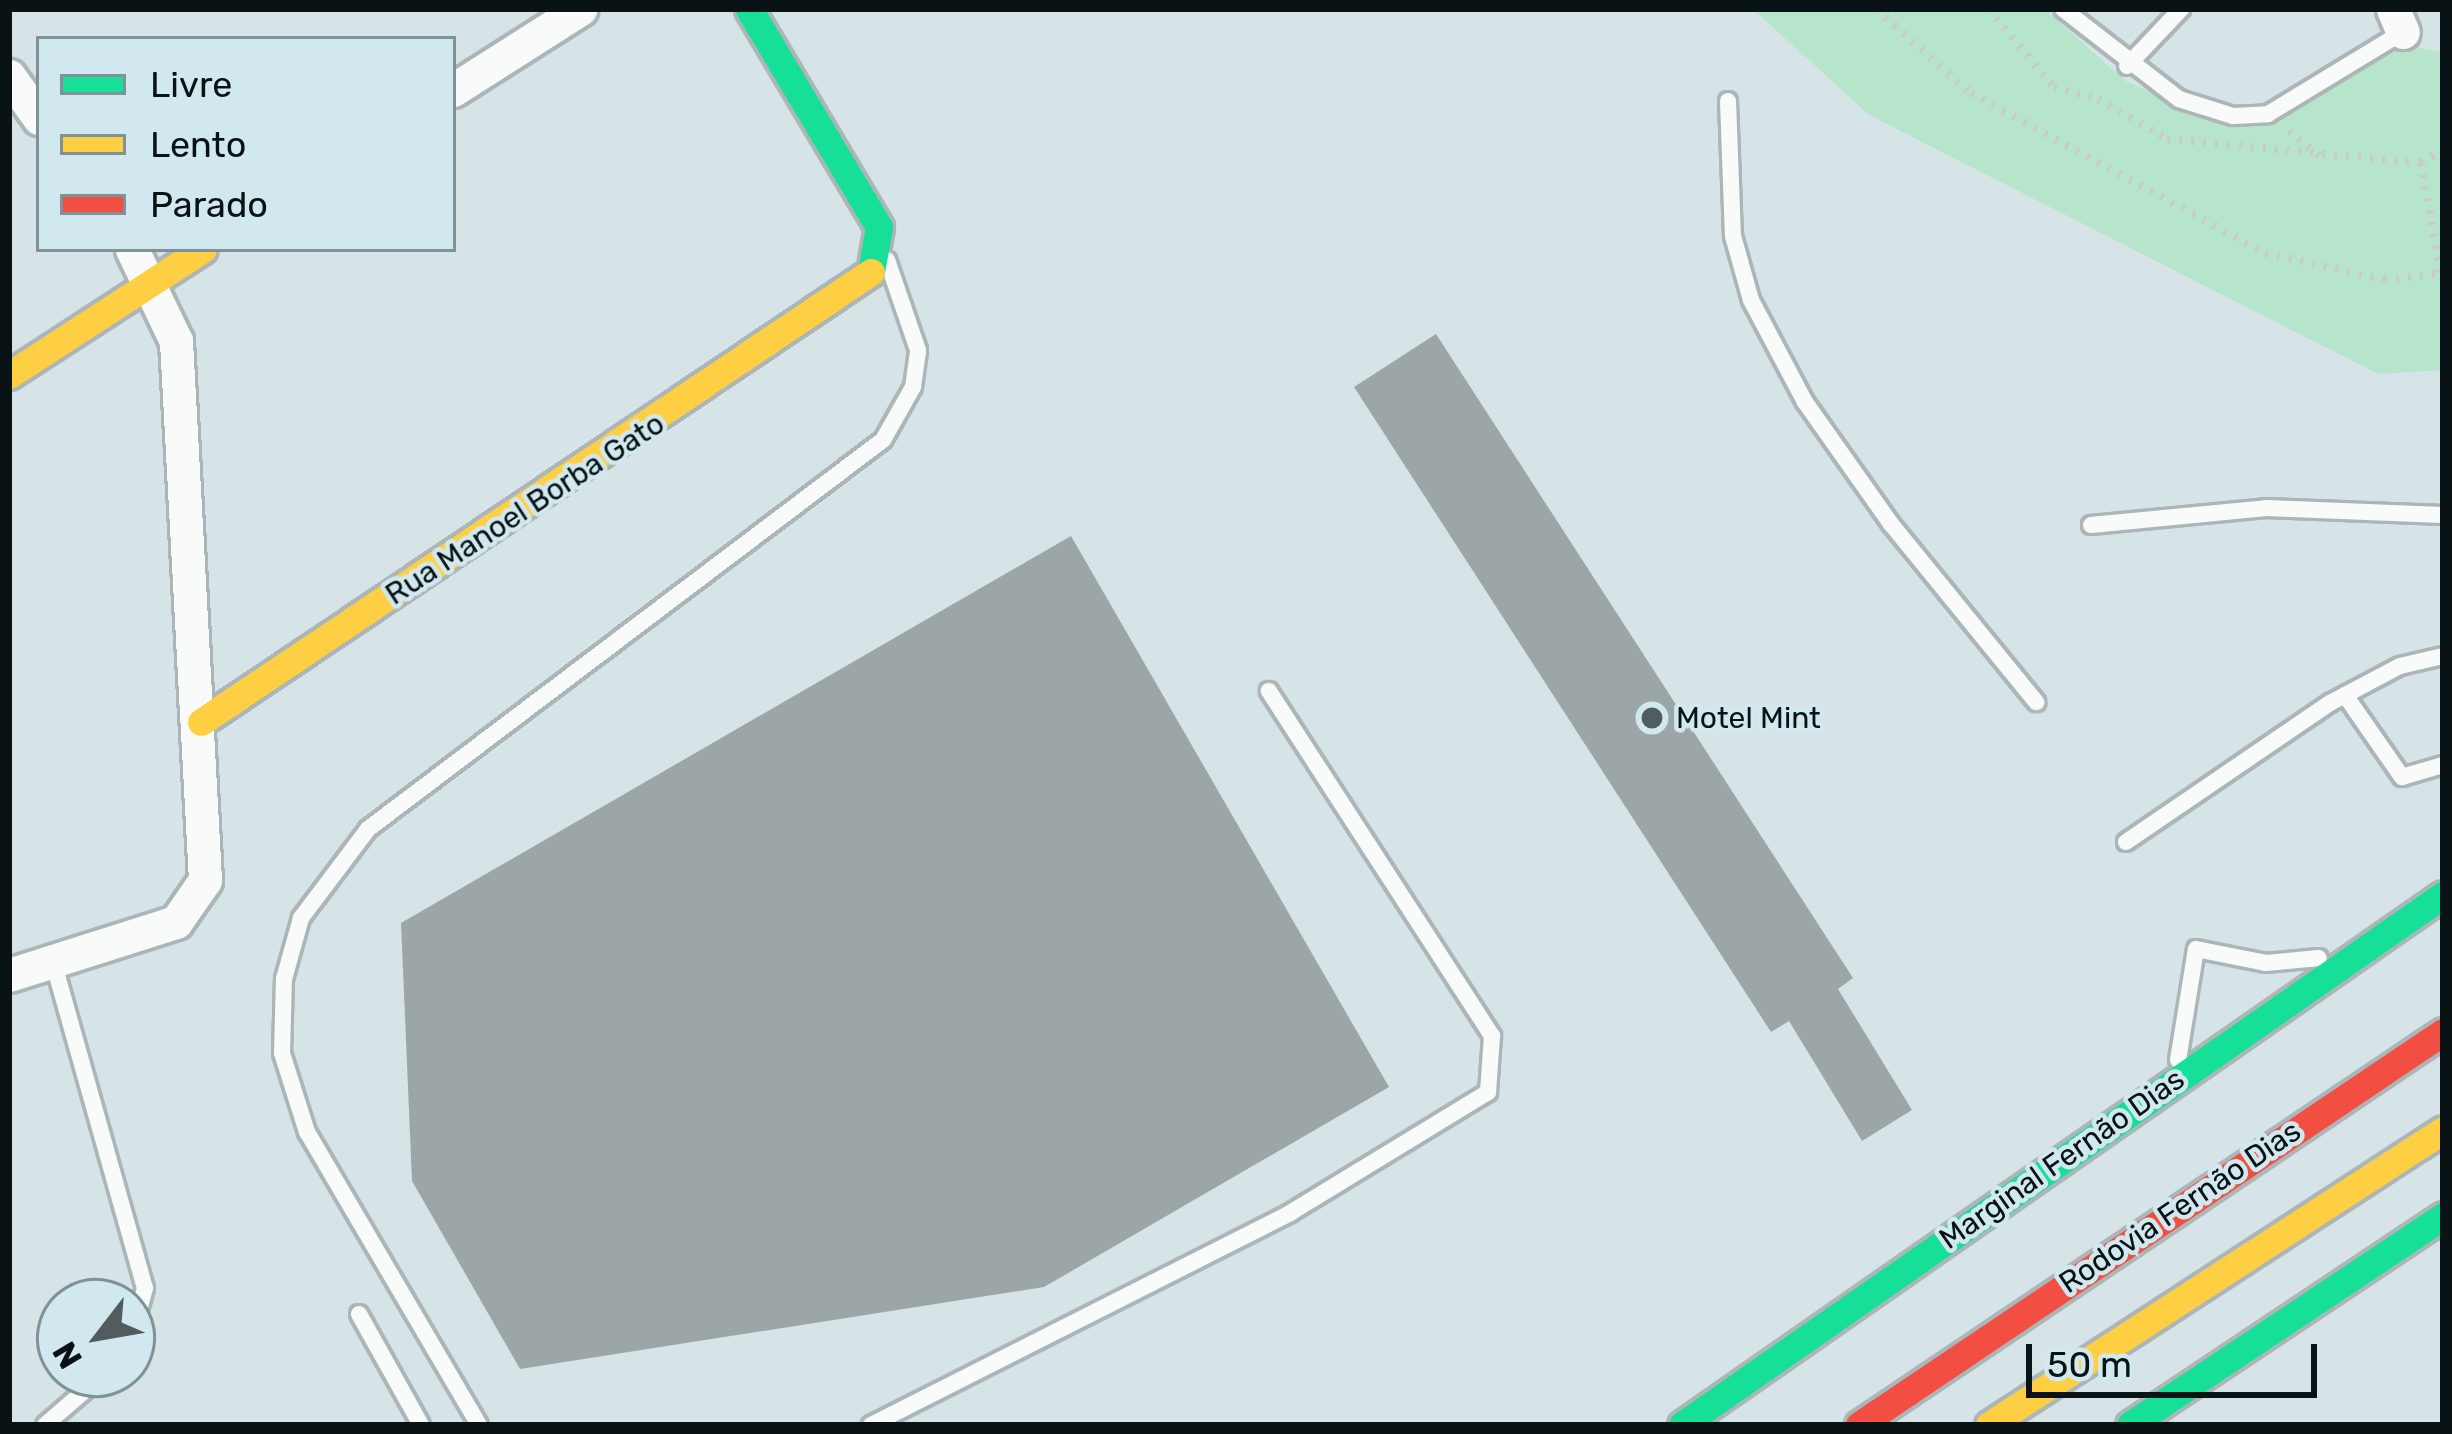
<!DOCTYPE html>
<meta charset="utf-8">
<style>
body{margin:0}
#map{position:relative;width:2452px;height:1434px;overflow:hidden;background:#d7e4e7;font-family:Rubik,sans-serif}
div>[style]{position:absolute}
.green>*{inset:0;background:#b7e5cc}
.building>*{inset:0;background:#9ca6a6}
.path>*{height:8px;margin-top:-4px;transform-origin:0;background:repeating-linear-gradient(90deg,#c8cbcc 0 3px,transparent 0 12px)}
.roads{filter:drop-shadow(3px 0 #acb6b8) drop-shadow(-3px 0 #acb6b8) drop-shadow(0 3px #acb6b8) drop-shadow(0 -3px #acb6b8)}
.lane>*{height:16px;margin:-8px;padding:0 8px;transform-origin:8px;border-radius:8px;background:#f9fbfb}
.street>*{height:33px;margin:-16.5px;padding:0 16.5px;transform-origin:16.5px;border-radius:16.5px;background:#f9fbfb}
.fast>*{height:27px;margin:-13.5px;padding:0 13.5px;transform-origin:13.5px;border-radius:13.5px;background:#16e098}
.slow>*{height:27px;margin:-13.5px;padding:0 13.5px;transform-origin:13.5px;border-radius:13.5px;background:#ffcf43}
.jam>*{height:27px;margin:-13.5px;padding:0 13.5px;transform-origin:13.5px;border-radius:13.5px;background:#f24e42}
.dots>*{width:33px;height:33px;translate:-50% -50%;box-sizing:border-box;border:6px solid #d0e8ee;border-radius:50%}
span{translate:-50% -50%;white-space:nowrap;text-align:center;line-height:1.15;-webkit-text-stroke:9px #d0e8ee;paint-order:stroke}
.street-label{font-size:30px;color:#091214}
.poi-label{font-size:30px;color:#091214}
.left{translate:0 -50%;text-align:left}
.frame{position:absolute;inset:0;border:12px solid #091214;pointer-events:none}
.legend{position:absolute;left:36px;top:36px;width:420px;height:216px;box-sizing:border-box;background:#d0e8ee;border:3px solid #809297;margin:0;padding:15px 21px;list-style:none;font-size:36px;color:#091214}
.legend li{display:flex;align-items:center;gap:24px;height:60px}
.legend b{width:60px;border:3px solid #809297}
.north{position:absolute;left:36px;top:1278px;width:120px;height:120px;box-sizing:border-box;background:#d0e8ee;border:3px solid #809297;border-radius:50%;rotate:239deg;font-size:33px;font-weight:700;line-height:48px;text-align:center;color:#091214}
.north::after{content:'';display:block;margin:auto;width:42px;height:54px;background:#515c5e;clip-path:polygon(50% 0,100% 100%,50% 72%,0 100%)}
.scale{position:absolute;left:2026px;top:1344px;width:291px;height:54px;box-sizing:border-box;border:6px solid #091214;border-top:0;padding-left:15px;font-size:36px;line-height:42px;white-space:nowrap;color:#091214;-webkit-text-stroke:9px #d0e8ee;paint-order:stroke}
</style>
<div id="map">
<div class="green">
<div style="clip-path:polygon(1753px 9px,2045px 9px,2124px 80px,2203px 116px,2281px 119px,2388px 42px,2443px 52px,2443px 370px,2378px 374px,1869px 115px)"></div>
</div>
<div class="building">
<div style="clip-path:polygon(1436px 334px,1853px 978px,1838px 989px,1912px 1110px,1862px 1141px,1789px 1021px,1771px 1032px,1354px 387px)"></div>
<div style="clip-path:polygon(1071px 536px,1389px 1087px,1044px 1287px,520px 1369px,412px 1181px,401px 923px)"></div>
</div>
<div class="path">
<div style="left:1876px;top:9px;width:127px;rotate:41.5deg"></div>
<div style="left:1971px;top:93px;width:335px;rotate:28.6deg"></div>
<div style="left:2265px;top:253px;width:122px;rotate:12.8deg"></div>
<div style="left:2384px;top:280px;width:59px;rotate:-6.8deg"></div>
<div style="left:1988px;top:9px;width:102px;rotate:49.8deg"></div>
<div style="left:2054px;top:87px;width:46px;rotate:15.3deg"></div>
<div style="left:2098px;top:99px;width:80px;rotate:30.1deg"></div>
<div style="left:2167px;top:139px;width:255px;rotate:5.4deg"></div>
<div style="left:2421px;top:163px;width:26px;rotate:-32deg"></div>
<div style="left:2289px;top:131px;width:40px;rotate:39deg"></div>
<div style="left:2421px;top:163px;width:111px;rotate:80.1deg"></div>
</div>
<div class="roads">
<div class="lane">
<div style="left:2063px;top:9px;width:147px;rotate:37.8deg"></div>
<div style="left:2179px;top:99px;width:57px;rotate:17.5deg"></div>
<div style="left:2233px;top:116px;width:35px;rotate:-3deg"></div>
<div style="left:2268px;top:114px;width:158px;rotate:-31.3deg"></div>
<div style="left:2127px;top:66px;width:79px;rotate:-46.5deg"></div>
<div style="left:1728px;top:101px;width:135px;rotate:87.9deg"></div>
<div style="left:1733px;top:236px;width:66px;rotate:74.3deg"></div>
<div style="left:1751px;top:300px;width:115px;rotate:62.1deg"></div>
<div style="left:1805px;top:402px;width:149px;rotate:54.8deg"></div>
<div style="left:1891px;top:524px;width:230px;rotate:50.8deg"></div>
<div style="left:2091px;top:525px;width:176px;rotate:-5.5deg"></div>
<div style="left:2266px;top:508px;width:177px;rotate:2.3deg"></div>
<div style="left:2345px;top:695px;width:100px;rotate:55.2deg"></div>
<div style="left:2402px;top:777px;width:43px;rotate:-16.3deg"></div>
<div style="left:2126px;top:842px;width:247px;rotate:-34.3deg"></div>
<div style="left:2330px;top:703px;width:79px;rotate:-27.9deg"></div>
<div style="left:2400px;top:666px;width:44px;rotate:-13.1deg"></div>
<div style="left:53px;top:961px;width:340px;rotate:74.3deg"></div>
<div style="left:145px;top:1288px;width:50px;rotate:105.2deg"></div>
<div style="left:2178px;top:1060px;width:112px;rotate:-80.8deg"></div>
<div style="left:2196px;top:949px;width:71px;rotate:11.3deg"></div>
<div style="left:2266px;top:963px;width:53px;rotate:-5.4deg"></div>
<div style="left:359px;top:1314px;width:127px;rotate:60.8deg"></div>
<div style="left:45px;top:1425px;width:78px;rotate:-40.8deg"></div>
<div style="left:479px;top:1425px;width:340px;rotate:-120.4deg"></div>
<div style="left:307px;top:1132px;width:83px;rotate:-107.6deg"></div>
<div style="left:282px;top:1053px;width:74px;rotate:-88.5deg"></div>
<div style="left:284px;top:979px;width:63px;rotate:-74.4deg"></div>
<div style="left:301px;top:918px;width:111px;rotate:-53deg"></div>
<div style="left:368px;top:829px;width:645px;rotate:-37.07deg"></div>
<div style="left:883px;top:440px;width:61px;rotate:-60.5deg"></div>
<div style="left:913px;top:387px;width:37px;rotate:-82deg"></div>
<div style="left:918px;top:350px;width:95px;rotate:-109deg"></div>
<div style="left:871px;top:1425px;width:470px;rotate:-26.8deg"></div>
<div style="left:1290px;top:1213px;width:232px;rotate:-31.4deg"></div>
<div style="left:1488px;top:1092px;width:56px;rotate:-85.9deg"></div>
<div style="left:1492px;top:1036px;width:411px;rotate:-122.9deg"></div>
</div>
<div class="street">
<div style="left:2393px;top:9px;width:25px;rotate:67deg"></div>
<div style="left:9px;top:76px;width:52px;rotate:54.5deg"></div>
<div style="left:453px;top:90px;width:151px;rotate:-32.5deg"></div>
<div style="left:9px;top:975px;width:175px;rotate:-17.6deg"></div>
<div style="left:176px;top:922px;width:51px;rotate:-55.4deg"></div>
<div style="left:205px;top:880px;width:540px;rotate:-93.08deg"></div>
<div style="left:176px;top:341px;width:102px;rotate:-115.6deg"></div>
</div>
<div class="fast">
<div style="left:749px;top:9px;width:254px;rotate:59.2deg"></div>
<div style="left:879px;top:227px;width:46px;rotate:100.1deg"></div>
<div style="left:1682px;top:1425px;width:927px;rotate:-34.86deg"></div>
<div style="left:2130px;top:1425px;width:376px;rotate:-33.7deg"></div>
</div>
<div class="slow">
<div style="left:9px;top:375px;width:231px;rotate:-33deg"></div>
<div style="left:201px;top:722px;width:807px;rotate:-33.89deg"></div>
<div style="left:1989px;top:1425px;width:541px;rotate:-33.01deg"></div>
</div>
<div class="jam">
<div style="left:1859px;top:1425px;width:704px;rotate:-33.94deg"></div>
</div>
</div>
<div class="dots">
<div style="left:1652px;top:718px;background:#515c5e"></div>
</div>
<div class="street-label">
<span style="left:525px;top:509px;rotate:-33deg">Rua Manoel Borba Gato</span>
<span style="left:2062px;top:1159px;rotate:-35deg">Marginal Fernão Dias</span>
<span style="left:2180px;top:1207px;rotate:-34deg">Rodovia Fernão Dias</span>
</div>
<div class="poi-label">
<span class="left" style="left:1676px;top:718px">Motel Mint</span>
</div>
<div class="frame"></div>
<ul class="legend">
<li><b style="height:15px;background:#16e098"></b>Livre</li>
<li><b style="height:15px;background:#ffcf43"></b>Lento</li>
<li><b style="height:15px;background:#f24e42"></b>Parado</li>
</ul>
<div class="north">N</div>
<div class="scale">50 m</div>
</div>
